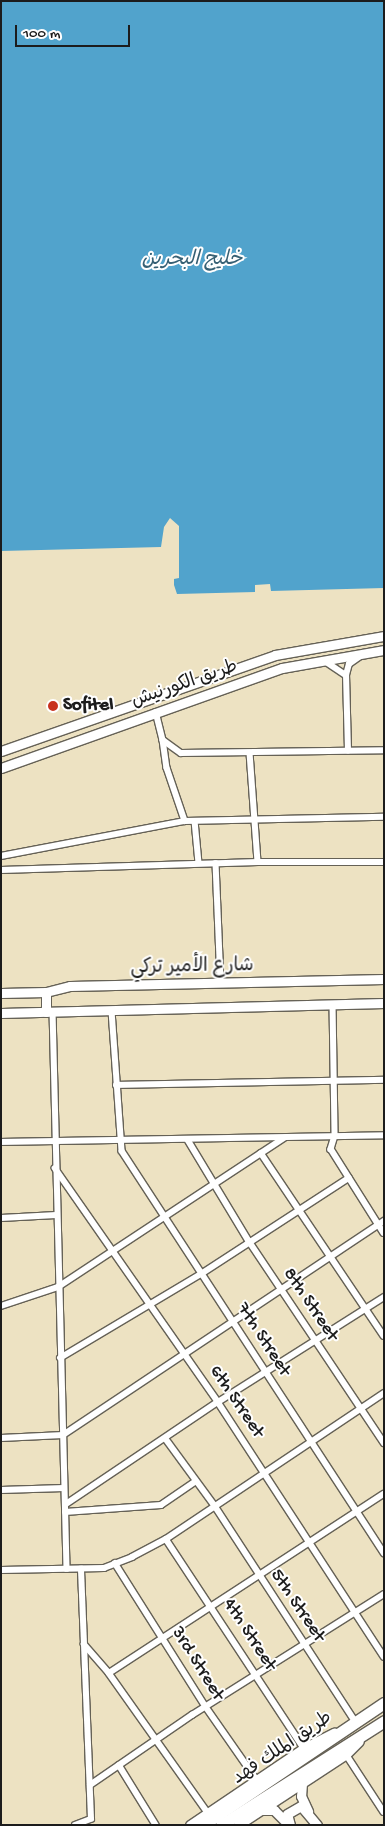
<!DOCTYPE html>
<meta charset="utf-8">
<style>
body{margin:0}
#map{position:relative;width:385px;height:1826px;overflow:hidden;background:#ede2c2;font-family:"Gochi Hand","Playpen Sans Arabic",sans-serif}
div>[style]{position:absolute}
.water>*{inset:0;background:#51a3cc}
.roads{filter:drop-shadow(1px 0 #656156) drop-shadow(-1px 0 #656156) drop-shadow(0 1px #656156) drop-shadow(0 -1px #656156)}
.street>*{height:5.5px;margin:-2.75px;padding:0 2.75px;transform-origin:2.75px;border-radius:2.75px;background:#fff}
.secondary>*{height:9px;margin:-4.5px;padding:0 4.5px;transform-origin:4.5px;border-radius:4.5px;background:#fff}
.primary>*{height:9px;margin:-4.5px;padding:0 4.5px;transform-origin:4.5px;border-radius:4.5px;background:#fff}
.highway>*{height:11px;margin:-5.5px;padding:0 5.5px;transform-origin:5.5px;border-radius:5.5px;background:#fff}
.dots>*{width:14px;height:14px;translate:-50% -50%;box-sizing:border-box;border:2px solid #fff;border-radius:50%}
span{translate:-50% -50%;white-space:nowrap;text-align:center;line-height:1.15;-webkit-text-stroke:4px #fff;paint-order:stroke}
.street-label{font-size:19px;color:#1c1c1c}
.poi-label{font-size:19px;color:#1c1c1c;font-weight:700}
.left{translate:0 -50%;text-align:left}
.water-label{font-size:20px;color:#366074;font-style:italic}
.frame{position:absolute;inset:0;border:2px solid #1c1c1c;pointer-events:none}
.scale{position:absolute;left:15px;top:25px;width:115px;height:22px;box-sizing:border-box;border:2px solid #1c1c1c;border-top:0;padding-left:6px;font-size:15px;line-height:18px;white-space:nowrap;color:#1c1c1c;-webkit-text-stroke:4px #fff;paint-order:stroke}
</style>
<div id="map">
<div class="water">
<div style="clip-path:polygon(1px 1px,384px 1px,384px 588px,271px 591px,270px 584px,255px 585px,255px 592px,177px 594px,174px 585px,174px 579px,179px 578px,179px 526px,170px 518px,164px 527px,161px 547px,1px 551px)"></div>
</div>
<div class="roads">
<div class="street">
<div style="left:325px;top:661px;width:25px;rotate:34deg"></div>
<div style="left:156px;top:712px;width:29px;rotate:76deg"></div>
<div style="left:163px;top:740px;width:22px;rotate:36deg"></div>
<div style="left:181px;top:753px;width:203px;rotate:-0.8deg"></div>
<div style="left:163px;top:740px;width:28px;rotate:82deg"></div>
<div style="left:167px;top:768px;width:56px;rotate:71.2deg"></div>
<div style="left:348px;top:751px;width:76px;rotate:-91.5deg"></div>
<div style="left:346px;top:675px;width:11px;rotate:-75deg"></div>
<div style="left:349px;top:664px;width:12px;rotate:-35deg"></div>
<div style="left:250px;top:753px;width:109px;rotate:85.8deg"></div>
<div style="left:195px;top:821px;width:42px;rotate:84.6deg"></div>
<div style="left:1px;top:856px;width:187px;rotate:-10.8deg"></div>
<div style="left:185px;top:821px;width:199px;rotate:-1.2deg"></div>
<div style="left:216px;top:863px;width:120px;rotate:87.6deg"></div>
<div style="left:1px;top:870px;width:257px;rotate:-1.8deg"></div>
<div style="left:258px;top:862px;width:126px"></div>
<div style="left:333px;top:1004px;width:132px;rotate:89.1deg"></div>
<div style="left:335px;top:1136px;width:14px;rotate:107deg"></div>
<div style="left:331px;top:1149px;width:99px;rotate:57.8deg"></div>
<div style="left:53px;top:1011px;width:558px;rotate:88.56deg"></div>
<div style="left:112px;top:1011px;width:140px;rotate:85.9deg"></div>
<div style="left:122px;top:1151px;width:480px;rotate:56.9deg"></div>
<div style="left:116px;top:1085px;width:268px;rotate:-1.1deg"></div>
<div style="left:188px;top:1140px;width:118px;rotate:58.9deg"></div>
<div style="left:249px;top:1241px;width:243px;rotate:56.2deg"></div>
<div style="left:1px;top:1142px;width:383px;rotate:-1deg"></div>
<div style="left:261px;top:1153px;width:220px;rotate:56.1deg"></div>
<div style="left:55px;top:1168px;width:285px;rotate:55.1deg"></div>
<div style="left:218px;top:1402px;width:304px;rotate:56.9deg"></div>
<div style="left:1px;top:1218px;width:55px;rotate:-3.1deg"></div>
<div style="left:1px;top:1306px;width:60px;rotate:-18.4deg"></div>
<div style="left:58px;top:1287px;width:271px;rotate:-33.4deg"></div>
<div style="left:60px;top:1358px;width:164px;rotate:-30.8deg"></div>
<div style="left:201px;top:1274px;width:176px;rotate:-33deg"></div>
<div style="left:1px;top:1438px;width:62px;rotate:-2.8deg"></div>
<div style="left:63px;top:1435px;width:386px;rotate:-33.7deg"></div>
<div style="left:166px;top:1439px;width:83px;rotate:53.8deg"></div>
<div style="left:215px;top:1506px;width:257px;rotate:56.9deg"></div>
<div style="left:1px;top:1490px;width:63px;rotate:-1.8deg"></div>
<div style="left:66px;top:1504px;width:183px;rotate:-33.9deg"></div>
<div style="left:218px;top:1402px;width:196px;rotate:-32.3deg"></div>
<div style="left:65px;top:1512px;width:96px;rotate:-4.2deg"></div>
<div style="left:161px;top:1505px;width:42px;rotate:-34.4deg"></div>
<div style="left:166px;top:1539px;width:250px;rotate:56.6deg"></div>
<div style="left:115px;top:1563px;width:170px;rotate:57.7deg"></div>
<div style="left:206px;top:1707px;width:89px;rotate:55.1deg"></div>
<div style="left:1px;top:1570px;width:103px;rotate:-1.1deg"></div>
<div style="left:104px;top:1568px;width:30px;rotate:-21deg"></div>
<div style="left:132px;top:1557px;width:38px;rotate:-28deg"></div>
<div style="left:166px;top:1539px;width:262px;rotate:-33.8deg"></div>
<div style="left:84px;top:1644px;width:38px;rotate:49deg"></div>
<div style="left:109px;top:1673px;width:171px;rotate:54.7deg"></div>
<div style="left:109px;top:1673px;width:328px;rotate:-33.1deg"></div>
<div style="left:346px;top:1754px;width:69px;rotate:56.8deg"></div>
<div style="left:119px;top:1765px;width:70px;rotate:58.3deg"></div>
<div style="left:90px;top:1785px;width:124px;rotate:-34.5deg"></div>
<div style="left:192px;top:1715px;width:227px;rotate:-32.2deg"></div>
<div style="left:75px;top:1825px;width:17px;rotate:-21deg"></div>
<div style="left:91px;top:1819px;width:250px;rotate:-92.3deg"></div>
</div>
<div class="secondary">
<div style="left:302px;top:1783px;width:13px;rotate:94deg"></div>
<div style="left:301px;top:1796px;width:17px;rotate:65deg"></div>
<div style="left:261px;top:1810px;width:13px"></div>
<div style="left:274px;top:1810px;width:18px;rotate:45deg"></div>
<div style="left:190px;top:1825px;width:138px;rotate:-34deg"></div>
<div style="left:304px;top:1748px;width:34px;rotate:-27deg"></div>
<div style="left:238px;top:1825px;width:129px;rotate:-33.3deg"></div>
<div style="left:346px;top:1754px;width:18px;rotate:-45deg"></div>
<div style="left:290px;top:1825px;width:11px;rotate:-105deg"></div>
<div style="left:287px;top:1814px;width:16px;rotate:-30deg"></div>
<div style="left:301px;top:1806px;width:25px;rotate:50deg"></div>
</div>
<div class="primary">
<div style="left:1px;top:751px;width:290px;rotate:-19.3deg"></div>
<div style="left:275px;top:655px;width:111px;rotate:-9.9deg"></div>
<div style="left:1px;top:768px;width:298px;rotate:-19.6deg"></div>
<div style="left:282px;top:668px;width:104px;rotate:-10deg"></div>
<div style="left:46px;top:992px;width:20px;rotate:90deg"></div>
<div style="left:1px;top:993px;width:45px;rotate:-1.3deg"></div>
<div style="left:46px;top:992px;width:25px;rotate:-14deg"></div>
<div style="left:70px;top:986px;width:314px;rotate:-1.3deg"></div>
<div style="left:1px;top:1013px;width:383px;rotate:-1.5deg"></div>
</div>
<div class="highway">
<div style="left:203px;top:1825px;width:218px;rotate:-34deg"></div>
<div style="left:221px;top:1825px;width:193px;rotate:-32.5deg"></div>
</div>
</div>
<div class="dots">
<div style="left:53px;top:706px;background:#c8321e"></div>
</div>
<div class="street-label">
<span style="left:185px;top:685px;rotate:-19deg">طريق الكورنيش</span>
<span style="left:192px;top:968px;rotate:-1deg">شارع الأمير تركي</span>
<span style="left:310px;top:1305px;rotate:56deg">8th Street</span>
<span style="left:263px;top:1340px;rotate:57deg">7th Street</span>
<span style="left:236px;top:1402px;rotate:56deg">6th Street</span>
<span style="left:297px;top:1606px;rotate:56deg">5th Street</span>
<span style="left:249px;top:1635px;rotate:57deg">4th Street</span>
<span style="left:197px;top:1664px;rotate:58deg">3rd Street</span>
<span style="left:283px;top:1749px;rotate:-34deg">طريق الملك فهد</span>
</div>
<div class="poi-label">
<span class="left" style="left:63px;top:706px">Sofitel</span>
</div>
<div class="water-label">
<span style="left:192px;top:260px">خليج البحرين</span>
</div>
<div class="frame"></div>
<div class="scale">100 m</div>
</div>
